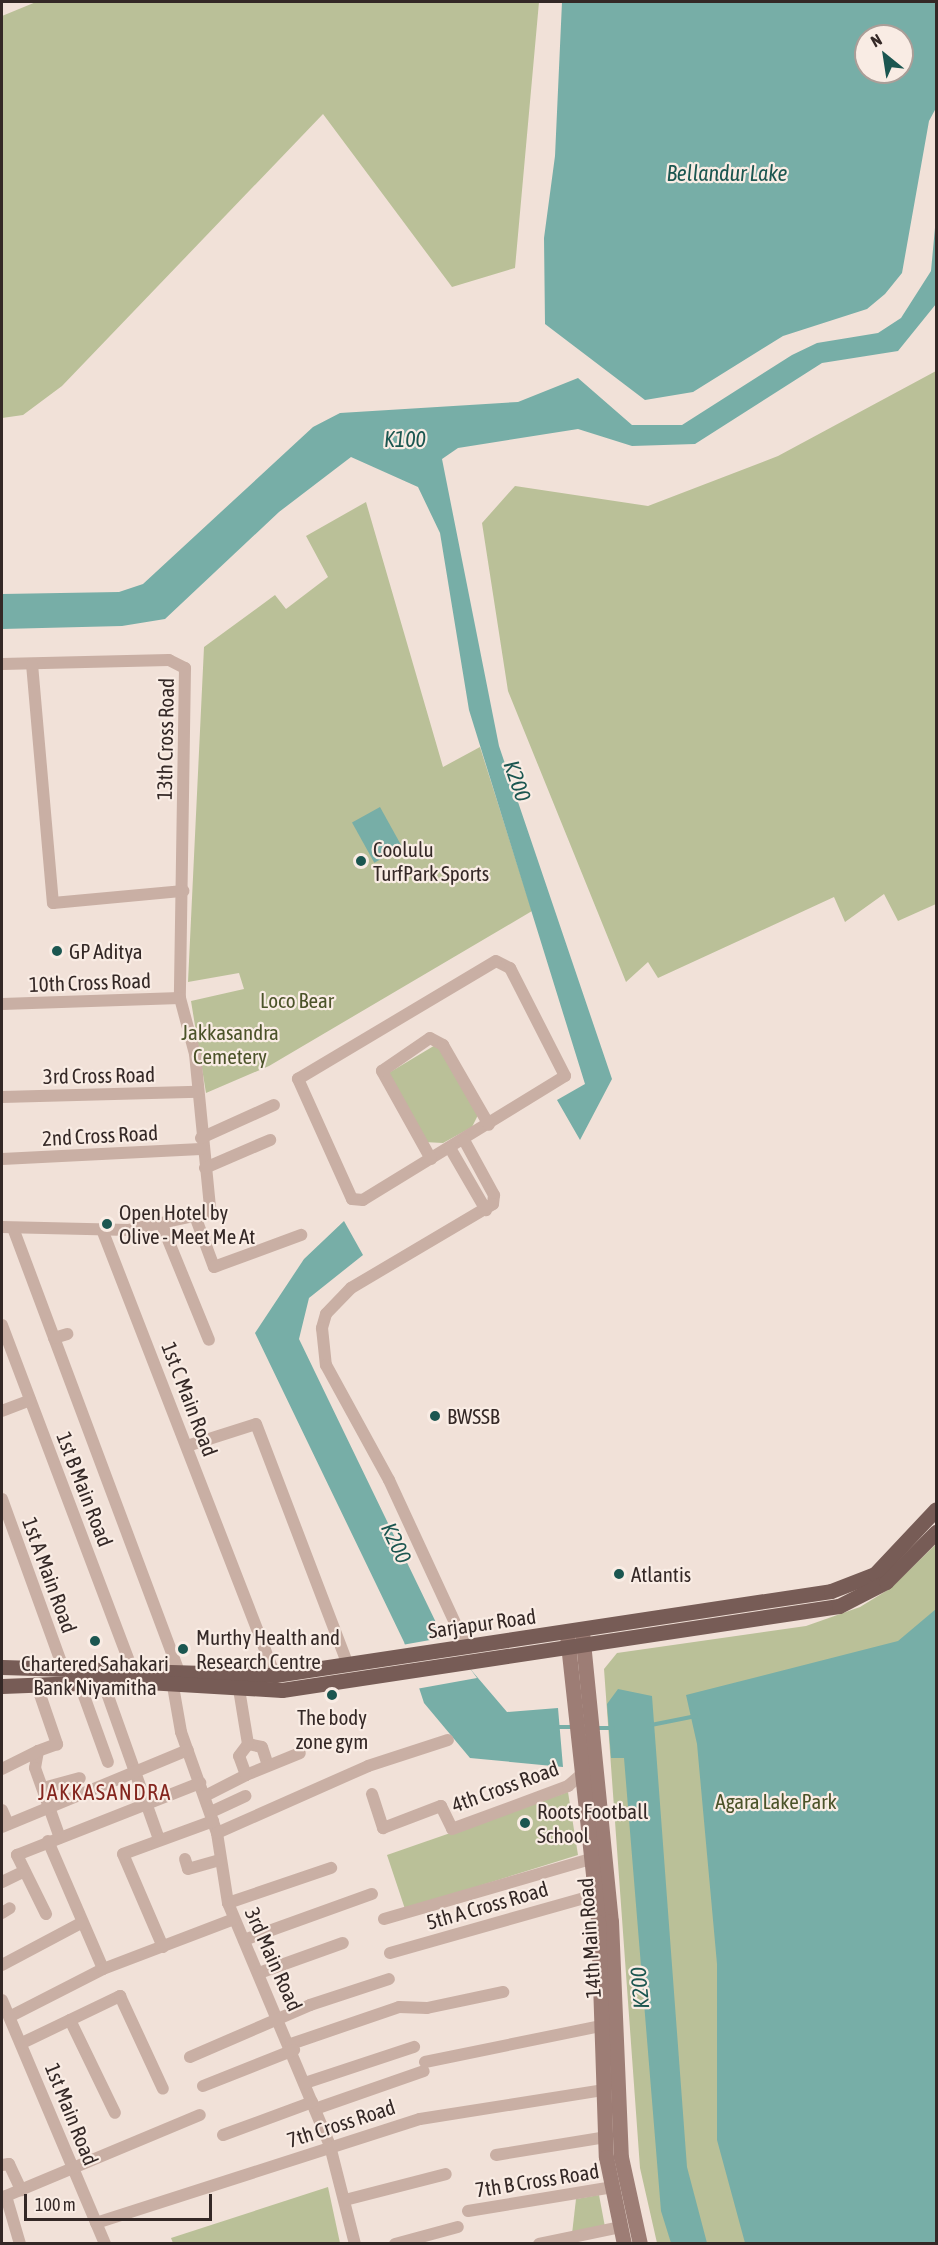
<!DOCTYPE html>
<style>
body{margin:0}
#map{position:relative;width:938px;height:2245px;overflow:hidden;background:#f1e1d8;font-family:"Asap Condensed",sans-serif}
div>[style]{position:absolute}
.green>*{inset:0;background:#bac098}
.water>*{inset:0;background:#77aea7;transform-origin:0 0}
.pier>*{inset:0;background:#f1e1d8}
.stream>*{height:4px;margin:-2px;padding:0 2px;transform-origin:2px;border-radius:2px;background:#77aea7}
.street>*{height:12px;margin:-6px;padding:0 6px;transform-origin:6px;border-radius:6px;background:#c9afa4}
.secondary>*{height:15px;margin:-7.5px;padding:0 7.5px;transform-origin:7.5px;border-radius:7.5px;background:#9d7d75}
.primary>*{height:15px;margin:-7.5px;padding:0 7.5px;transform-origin:7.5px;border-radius:7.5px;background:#775c56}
.dots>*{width:16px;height:16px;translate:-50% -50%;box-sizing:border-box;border:3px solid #f9ece4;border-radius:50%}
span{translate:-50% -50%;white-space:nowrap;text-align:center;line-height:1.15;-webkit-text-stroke:4.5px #f9ece4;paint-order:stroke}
.street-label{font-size:21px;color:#342826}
.poi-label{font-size:21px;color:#342826}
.left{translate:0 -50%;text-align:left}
.park-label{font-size:21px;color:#4b5329}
.water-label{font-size:22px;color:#1b5650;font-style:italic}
.neighbourhood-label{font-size:22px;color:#84251e;letter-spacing:1.5px}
.frame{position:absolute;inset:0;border:3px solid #342826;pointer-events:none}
.north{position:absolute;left:854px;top:24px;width:60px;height:60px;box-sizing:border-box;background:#f9ece4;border:2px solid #aa9e98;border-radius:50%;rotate:330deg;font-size:16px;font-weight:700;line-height:24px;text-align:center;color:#342826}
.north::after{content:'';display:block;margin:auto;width:21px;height:27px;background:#1b5650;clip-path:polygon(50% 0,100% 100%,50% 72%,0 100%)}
.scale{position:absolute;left:24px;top:2194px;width:188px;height:27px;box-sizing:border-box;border:3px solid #342826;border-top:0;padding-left:8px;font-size:18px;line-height:21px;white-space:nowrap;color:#342826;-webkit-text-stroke:4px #f9ece4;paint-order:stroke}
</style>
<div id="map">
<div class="green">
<div style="clip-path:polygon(36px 2px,539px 2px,515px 268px,452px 287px,323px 114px,62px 386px,23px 415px,2px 418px,2px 16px)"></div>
<div style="clip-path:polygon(936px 371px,936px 904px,898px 921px,884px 894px,845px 922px,834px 897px,658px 978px,648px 962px,626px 982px,508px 691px,482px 523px,515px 486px,648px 506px,778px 456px)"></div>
<div style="clip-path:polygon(366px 502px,443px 767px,480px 747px,532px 911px,269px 1066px,206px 1093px,191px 1001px,244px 989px,239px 973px,188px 982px,204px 647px,275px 595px,286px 609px,328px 577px,306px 536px)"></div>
<div style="clip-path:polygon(437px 1044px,478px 1115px,472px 1127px,443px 1143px,424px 1142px,387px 1074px)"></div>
<div style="clip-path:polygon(936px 1544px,936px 2243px,657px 2243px,640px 2168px,604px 1669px,617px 1653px,806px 1626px,860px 1607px,891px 1588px)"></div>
<div style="clip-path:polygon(568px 1792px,578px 1855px,405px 1909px,387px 1855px)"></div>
<div style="clip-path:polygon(328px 2187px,340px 2243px,173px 2243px,171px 2238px)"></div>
<div style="clip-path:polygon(599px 2195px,605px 2227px,572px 2234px,576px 2199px)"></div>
</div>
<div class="water">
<div style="clip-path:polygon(evenodd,562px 2px,936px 2px,936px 108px,929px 121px,902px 273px,885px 294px,867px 309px,783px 336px,693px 392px,645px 400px,545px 324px,544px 238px,555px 156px,562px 2px,866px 36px,902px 36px,902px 72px,866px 72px,866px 36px)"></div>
<div style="clip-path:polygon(936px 217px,936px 304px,898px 351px,822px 363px,695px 444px,632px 446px,578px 429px,458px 448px,442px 459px,499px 746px,612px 1079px,580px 1140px,557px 1100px,585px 1084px,469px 710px,440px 533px,418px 487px,351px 457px,279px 512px,165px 619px,122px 626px,2px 629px,2px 594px,119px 592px,143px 584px,313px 427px,340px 413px,518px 402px,578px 378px,632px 425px,682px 425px,792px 355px,817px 343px,878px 333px,901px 318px,931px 271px)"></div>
<div style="left:380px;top:807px;width:46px;height:32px;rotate:61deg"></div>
<div style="clip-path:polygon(344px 1221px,363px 1255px,309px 1298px,299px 1339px,443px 1637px,507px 1712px,558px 1708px,563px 1767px,470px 1758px,424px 1703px,404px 1642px,255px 1333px,304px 1259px)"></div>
<div style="clip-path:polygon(936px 1609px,936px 2243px,745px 2243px,717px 2140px,717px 1964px,697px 1744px,686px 1695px,898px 1641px)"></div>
<div style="clip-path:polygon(618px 1689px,652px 1696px,687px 2167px,707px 2243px,671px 2243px,661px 2211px,624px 1758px,611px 1758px,607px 1704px)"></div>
</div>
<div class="pier">
<div style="clip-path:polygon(447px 1637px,477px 1678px,416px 1689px,402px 1645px)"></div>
</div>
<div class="stream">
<div style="left:651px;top:1725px;width:46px;rotate:-11.3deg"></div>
<div style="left:555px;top:1727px;width:19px"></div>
<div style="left:594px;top:1728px;width:19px"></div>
</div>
<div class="street">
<div style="left:2px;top:664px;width:167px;rotate:-1.4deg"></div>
<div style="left:169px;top:660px;width:18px;rotate:27deg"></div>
<div style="left:185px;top:668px;width:330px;rotate:90.9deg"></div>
<div style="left:180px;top:998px;width:58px;rotate:75deg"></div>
<div style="left:195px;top:1054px;width:154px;rotate:84.4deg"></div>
<div style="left:210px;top:1207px;width:6px;rotate:108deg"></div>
<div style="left:208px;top:1213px;width:81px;rotate:167.9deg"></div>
<div style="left:129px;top:1230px;width:127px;rotate:-178.6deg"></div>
<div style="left:32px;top:664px;width:240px;rotate:85deg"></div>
<div style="left:53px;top:903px;width:131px;rotate:-5.3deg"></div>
<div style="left:496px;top:961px;width:16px;rotate:27deg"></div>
<div style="left:510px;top:968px;width:121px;rotate:63deg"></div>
<div style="left:565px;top:1076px;width:237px;rotate:148.5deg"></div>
<div style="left:363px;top:1200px;width:11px;rotate:-175deg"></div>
<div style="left:352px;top:1199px;width:132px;rotate:-114.2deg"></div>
<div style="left:298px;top:1079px;width:230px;rotate:-30.8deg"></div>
<div style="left:2px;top:1004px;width:178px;rotate:-1.9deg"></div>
<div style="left:2px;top:1097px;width:196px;rotate:-1.5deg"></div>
<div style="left:201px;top:1138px;width:80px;rotate:-24.3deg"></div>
<div style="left:464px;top:1140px;width:63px;rotate:61.4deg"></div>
<div style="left:494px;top:1195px;width:9px;rotate:96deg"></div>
<div style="left:493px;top:1204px;width:165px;rotate:149.4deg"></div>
<div style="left:351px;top:1288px;width:36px;rotate:134deg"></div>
<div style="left:326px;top:1314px;width:15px;rotate:106deg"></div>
<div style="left:322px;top:1328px;width:37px;rotate:84deg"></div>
<div style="left:326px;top:1365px;width:131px;rotate:61.3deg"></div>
<div style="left:389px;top:1480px;width:184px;rotate:65.2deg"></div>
<div style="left:450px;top:1148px;width:72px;rotate:59.9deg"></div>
<div style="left:2px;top:1159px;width:199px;rotate:-2.9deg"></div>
<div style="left:431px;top:1159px;width:101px;rotate:-119.1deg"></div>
<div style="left:382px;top:1071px;width:58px;rotate:-34.5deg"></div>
<div style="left:430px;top:1038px;width:15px;rotate:28deg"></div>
<div style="left:443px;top:1045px;width:92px;rotate:60.1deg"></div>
<div style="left:205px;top:1168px;width:71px;rotate:-23.3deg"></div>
<div style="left:195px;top:1216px;width:54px;rotate:69.6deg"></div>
<div style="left:214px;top:1267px;width:93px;rotate:-20.2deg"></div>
<div style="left:162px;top:1225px;width:124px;rotate:67.8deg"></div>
<div style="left:13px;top:1228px;width:471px;rotate:69.5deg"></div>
<div style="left:103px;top:1232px;width:475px;rotate:68.8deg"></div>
<div style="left:2px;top:1325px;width:366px;rotate:69.3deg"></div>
<div style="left:54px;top:1338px;width:14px;rotate:-17deg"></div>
<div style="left:2px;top:1411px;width:30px;rotate:-21deg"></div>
<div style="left:187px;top:1446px;width:72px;rotate:-17.7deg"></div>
<div style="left:256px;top:1424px;width:258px;rotate:69.1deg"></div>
<div style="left:2px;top:1499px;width:177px;rotate:70.1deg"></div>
<div style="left:79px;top:1682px;width:85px;rotate:70.1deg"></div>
<div style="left:103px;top:1682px;width:167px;rotate:70.4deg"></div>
<div style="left:36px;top:1683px;width:65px;rotate:71deg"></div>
<div style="left:57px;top:1744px;width:20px;rotate:160deg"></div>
<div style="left:38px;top:1751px;width:17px;rotate:100deg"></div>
<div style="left:35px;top:1768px;width:74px;rotate:70.3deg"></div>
<div style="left:173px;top:1686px;width:47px;rotate:80.1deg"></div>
<div style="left:181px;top:1732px;width:107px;rotate:70.4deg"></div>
<div style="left:217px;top:1833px;width:71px;rotate:81.1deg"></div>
<div style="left:228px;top:1903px;width:264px;rotate:67.2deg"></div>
<div style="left:330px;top:2146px;width:101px;rotate:75.7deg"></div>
<div style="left:248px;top:1744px;width:14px;rotate:12deg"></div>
<div style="left:262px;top:1747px;width:19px;rotate:72deg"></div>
<div style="left:2px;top:1769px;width:40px;rotate:-26.6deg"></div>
<div style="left:246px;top:1775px;width:58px;rotate:-22.2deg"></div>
<div style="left:43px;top:1788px;width:38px;rotate:-15deg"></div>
<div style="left:372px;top:1794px;width:36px;rotate:72deg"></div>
<div style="left:383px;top:1828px;width:62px;rotate:-20.8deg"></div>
<div style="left:441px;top:1806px;width:25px;rotate:64deg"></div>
<div style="left:452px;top:1829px;width:124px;rotate:-20.3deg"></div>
<div style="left:568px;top:1786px;width:18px;rotate:-41deg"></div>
<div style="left:205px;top:1796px;width:46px;rotate:-27.1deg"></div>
<div style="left:246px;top:1775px;width:20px;rotate:-110deg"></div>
<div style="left:239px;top:1756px;width:15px;rotate:-53deg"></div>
<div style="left:248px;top:1744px;width:56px;rotate:-99.3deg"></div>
<div style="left:2px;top:1810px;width:15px;rotate:67deg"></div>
<div style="left:211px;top:1812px;width:38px;rotate:-25deg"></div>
<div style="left:2px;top:1827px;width:201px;rotate:-22.5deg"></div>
<div style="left:217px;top:1833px;width:165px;rotate:-23.9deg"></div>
<div style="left:368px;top:1766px;width:84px;rotate:-18deg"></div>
<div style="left:48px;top:1841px;width:139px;rotate:66.7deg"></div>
<div style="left:185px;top:1859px;width:10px;rotate:73deg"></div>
<div style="left:188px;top:1869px;width:33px;rotate:-16deg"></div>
<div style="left:2px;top:1882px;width:25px;rotate:-26deg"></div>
<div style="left:228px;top:1903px;width:109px;rotate:-18.8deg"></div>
<div style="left:2px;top:1913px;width:9px;rotate:-32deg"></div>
<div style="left:46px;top:1914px;width:66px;rotate:-116.2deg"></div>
<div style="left:17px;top:1855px;width:197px;rotate:-21.5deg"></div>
<div style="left:384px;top:1919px;width:216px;rotate:-16.2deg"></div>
<div style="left:244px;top:1940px;width:136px;rotate:-19.8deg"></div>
<div style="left:163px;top:1947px;width:101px;rotate:-113.3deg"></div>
<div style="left:123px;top:1854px;width:96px;rotate:-20.1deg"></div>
<div style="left:390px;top:1953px;width:213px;rotate:-15.8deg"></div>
<div style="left:2px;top:1965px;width:89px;rotate:-28deg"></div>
<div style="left:259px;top:1973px;width:89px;rotate:-19.7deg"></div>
<div style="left:2px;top:2000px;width:265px;rotate:67.1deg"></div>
<div style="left:11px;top:2016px;width:103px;rotate:-27.1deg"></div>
<div style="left:103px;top:1969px;width:140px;rotate:-20.9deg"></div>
<div style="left:70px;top:2020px;width:103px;rotate:64.2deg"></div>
<div style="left:22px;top:2043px;width:109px;rotate:-25.6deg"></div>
<div style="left:120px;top:1996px;width:102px;rotate:65.2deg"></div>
<div style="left:291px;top:2044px;width:114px;rotate:-18.9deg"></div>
<div style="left:399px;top:2007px;width:28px;rotate:2deg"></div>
<div style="left:427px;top:2008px;width:78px;rotate:-11.9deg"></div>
<div style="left:190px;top:2057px;width:131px;rotate:-23.4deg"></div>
<div style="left:310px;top:2005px;width:83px;rotate:-18.2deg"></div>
<div style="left:425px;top:2062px;width:180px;rotate:-11.6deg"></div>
<div style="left:305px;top:2083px;width:115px;rotate:-18.3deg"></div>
<div style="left:203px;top:2086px;width:98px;rotate:-21.6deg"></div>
<div style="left:315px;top:2109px;width:115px;rotate:-19.2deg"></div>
<div style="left:223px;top:2135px;width:95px;rotate:-20.3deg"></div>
<div style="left:496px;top:2155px;width:111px;rotate:-9.3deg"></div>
<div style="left:2px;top:2165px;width:7px;rotate:-8deg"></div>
<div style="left:9px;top:2164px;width:29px;rotate:65deg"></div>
<div style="left:345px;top:2200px;width:104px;rotate:-14.4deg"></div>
<div style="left:468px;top:2211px;width:147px;rotate:-9.4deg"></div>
<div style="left:96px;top:2223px;width:340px;rotate:-17.8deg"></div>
<div style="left:420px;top:2119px;width:185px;rotate:-9deg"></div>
<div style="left:20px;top:2244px;width:50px;rotate:-106.3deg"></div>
<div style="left:6px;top:2196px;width:210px;rotate:-22.7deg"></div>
<div style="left:395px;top:2244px;width:65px;rotate:-15.1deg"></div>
<div style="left:539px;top:2244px;width:84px;rotate:-11.7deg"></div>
</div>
<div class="secondary">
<div style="left:582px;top:1632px;width:290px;rotate:84.3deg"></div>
<div style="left:611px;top:1921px;width:236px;rotate:87.6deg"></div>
<div style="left:621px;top:2157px;width:89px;rotate:77.7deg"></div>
<div style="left:567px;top:1635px;width:289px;rotate:83.8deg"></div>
<div style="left:598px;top:1922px;width:235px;rotate:88.1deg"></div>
<div style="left:606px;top:2157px;width:89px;rotate:78.3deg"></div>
</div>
<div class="primary">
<div style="left:2px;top:1667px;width:273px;rotate:1.7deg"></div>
<div style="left:275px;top:1675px;width:562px;rotate:-8.59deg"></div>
<div style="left:831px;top:1591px;width:47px;rotate:-21.1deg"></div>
<div style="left:875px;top:1574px;width:89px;rotate:-46.8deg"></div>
<div style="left:2px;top:1686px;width:128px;rotate:-2.2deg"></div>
<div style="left:130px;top:1681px;width:152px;rotate:3.4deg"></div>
<div style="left:282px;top:1690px;width:563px;rotate:-8.58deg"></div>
<div style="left:839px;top:1606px;width:53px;rotate:-27.1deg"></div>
<div style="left:886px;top:1582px;width:71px;rotate:-45deg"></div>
</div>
<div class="dots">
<div style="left:361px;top:861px;background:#1b5650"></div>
<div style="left:57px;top:951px;background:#1b5650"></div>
<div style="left:107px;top:1224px;background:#1b5650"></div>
<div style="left:435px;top:1416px;background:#1b5650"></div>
<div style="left:619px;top:1574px;background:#1b5650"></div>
<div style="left:95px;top:1641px;background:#1b5650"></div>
<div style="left:183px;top:1649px;background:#1b5650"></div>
<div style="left:332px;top:1695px;background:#1b5650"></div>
<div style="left:525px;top:1823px;background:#1b5650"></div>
</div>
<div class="street-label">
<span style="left:165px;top:739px;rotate:-89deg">13th Cross Road</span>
<span style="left:90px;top:982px;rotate:-2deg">10th Cross Road</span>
<span style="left:99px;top:1075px;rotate:-1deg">3rd Cross Road</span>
<span style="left:100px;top:1135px;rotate:-3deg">2nd Cross Road</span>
<span style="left:190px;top:1399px;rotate:69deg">1st C Main Road</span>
<span style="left:85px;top:1489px;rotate:69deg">1st B Main Road</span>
<span style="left:50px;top:1575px;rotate:70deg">1st A Main Road</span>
<span style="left:482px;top:1623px;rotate:-8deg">Sarjapur Road</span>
<span style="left:505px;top:1786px;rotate:-20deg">4th Cross Road</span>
<span style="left:487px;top:1905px;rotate:-16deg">5th A Cross Road</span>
<span style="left:589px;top:1938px;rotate:-94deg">14th Main Road</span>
<span style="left:274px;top:1959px;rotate:66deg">3rd Main Road</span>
<span style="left:72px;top:2114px;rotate:68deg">1st Main Road</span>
<span style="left:341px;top:2123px;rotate:-18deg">7th Cross Road</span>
<span style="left:537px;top:2180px;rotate:-9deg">7th B Cross Road</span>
</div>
<div class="poi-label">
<span class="left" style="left:373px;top:861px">Coolulu<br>TurfPark Sports</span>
<span class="left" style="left:69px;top:951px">GP Aditya</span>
<span class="left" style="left:119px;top:1224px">Open Hotel by<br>Olive - Meet Me At</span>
<span class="left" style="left:447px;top:1416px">BWSSB</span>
<span class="left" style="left:631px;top:1574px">Atlantis</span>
<span class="left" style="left:196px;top:1649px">Murthy Health and<br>Research Centre</span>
<span style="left:95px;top:1675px">Chartered Sahakari<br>Bank Niyamitha</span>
<span style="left:332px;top:1729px">The body<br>zone gym</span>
<span class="left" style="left:537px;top:1823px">Roots Football<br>School</span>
</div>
<div class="park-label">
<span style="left:297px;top:1000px">Loco Bear</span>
<span style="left:230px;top:1044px">Jakkasandra<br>Cemetery</span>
<span style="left:776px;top:1801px">Agara Lake Park</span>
</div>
<div class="water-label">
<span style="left:727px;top:174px">Bellandur Lake</span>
<span style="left:405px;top:440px">K100</span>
<span style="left:517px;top:781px;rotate:71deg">K200</span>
<span style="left:396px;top:1543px;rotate:65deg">K200</span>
<span style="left:640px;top:1988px;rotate:-95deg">K200</span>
</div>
<div class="neighbourhood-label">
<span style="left:105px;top:1793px">JAKKASANDRA</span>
</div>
<div class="frame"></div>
<div class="north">N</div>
<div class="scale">100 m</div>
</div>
